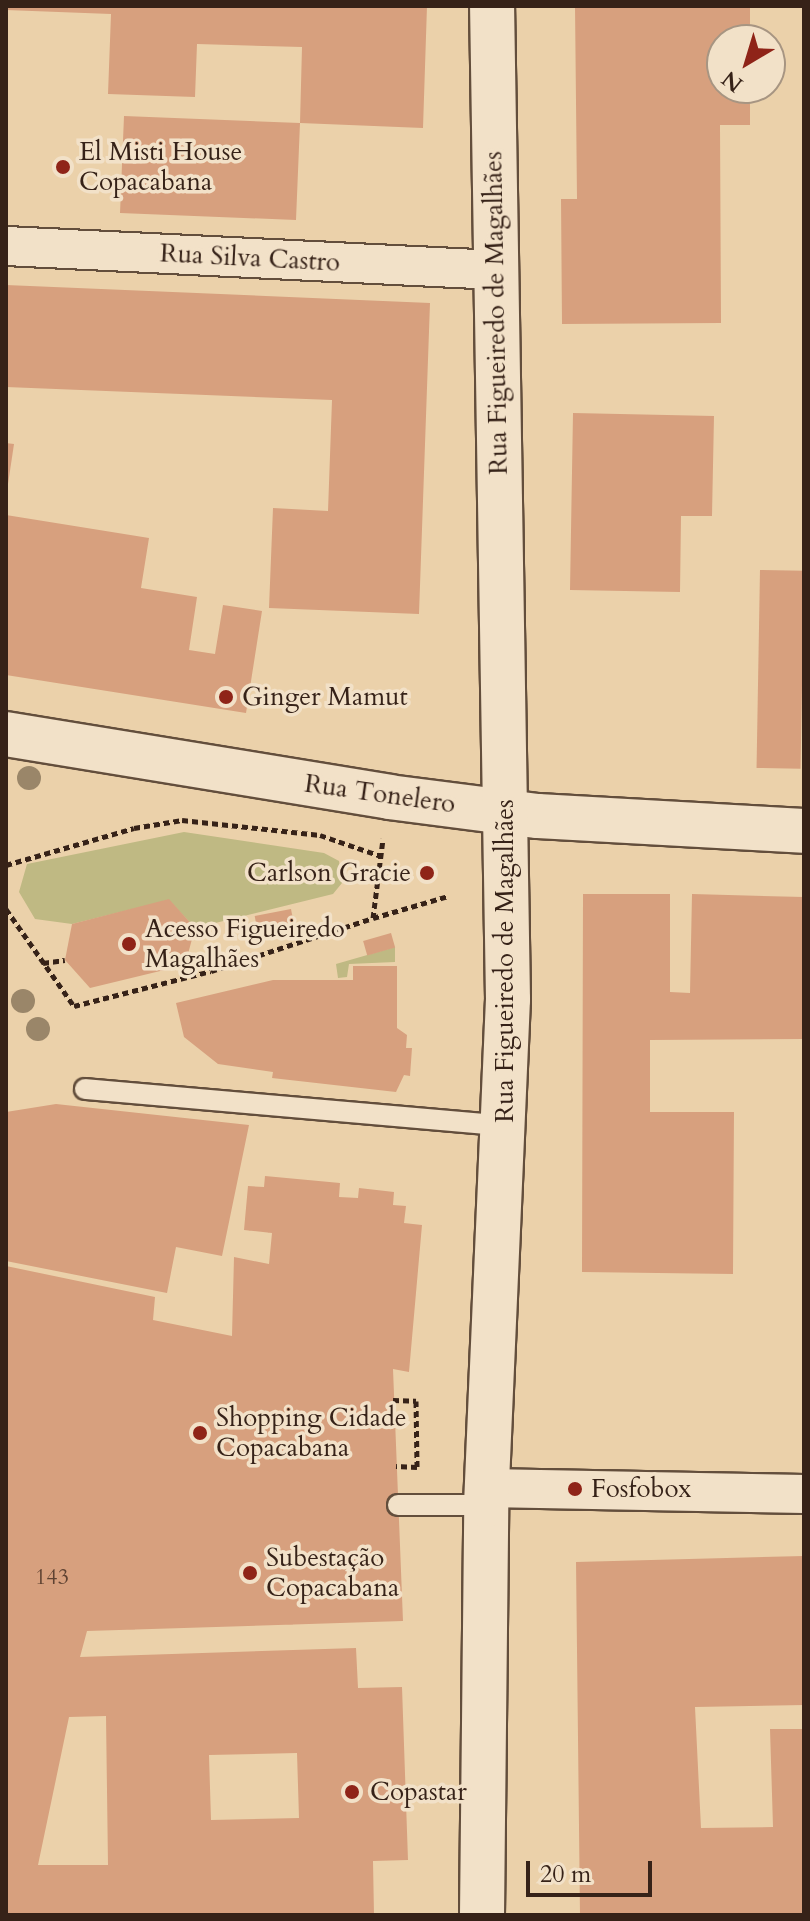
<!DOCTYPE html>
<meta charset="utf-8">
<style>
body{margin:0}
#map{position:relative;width:810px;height:1921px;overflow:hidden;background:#ebd1aa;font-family:Cardo,serif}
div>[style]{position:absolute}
.green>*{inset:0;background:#bfb983}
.building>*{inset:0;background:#d7a07e;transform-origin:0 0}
.path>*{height:5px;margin-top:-2.5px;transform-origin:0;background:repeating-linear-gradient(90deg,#362218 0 6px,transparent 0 10px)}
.roads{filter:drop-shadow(2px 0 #634e3c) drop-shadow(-2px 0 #634e3c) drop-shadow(0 2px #634e3c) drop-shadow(0 -2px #634e3c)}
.lane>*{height:20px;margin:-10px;padding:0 10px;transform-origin:10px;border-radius:10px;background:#f2e1c8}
.street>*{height:38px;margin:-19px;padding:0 19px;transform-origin:19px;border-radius:19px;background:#f2e1c8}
.secondary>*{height:44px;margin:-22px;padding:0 22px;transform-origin:22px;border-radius:22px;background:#f2e1c8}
.trees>*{width:24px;height:24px;margin:-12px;border-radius:50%;background:#9a8669}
.dots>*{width:22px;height:22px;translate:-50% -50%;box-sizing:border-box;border:4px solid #f2e1c8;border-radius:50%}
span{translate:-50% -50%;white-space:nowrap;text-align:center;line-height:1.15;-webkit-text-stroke:7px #f2e1c8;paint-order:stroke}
.number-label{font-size:22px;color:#5e4232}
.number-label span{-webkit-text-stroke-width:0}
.poi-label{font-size:26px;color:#362218}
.left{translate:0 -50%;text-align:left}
.right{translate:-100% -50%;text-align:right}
.street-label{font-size:26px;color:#362218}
.frame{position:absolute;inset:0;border:8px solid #362218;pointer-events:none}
.north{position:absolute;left:706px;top:24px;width:80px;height:80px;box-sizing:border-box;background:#f2e1c8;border:2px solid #a79582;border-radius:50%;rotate:218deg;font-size:22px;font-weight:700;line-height:32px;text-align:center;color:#362218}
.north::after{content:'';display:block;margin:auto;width:28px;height:36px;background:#8f2418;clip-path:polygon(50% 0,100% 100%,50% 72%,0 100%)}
.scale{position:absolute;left:526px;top:1861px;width:126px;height:36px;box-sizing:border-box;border:4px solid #362218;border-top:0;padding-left:10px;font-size:24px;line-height:28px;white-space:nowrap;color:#362218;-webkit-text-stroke:6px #f2e1c8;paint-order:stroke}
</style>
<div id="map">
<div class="green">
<div style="clip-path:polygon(184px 832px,324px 853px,339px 861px,342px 883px,333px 894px,195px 928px,169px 900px,72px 924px,35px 919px,19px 892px,27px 864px)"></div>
<div style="clip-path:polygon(395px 947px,395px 962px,349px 964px,347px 977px,338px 978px,336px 964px)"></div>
</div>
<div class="building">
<div style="clip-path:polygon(6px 6px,427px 6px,423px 128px,300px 123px,296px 220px,120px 213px,124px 116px,300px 123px,302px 47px,197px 44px,195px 97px,108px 94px,111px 14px,6px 10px)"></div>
<div style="clip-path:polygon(575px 6px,750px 6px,750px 40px,722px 40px,722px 88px,750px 88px,750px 125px,720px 125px,721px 323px,562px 324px,561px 199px,577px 199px)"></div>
<div style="clip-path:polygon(6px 285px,430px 303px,419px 614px,269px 608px,273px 508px,328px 511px,332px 400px,6px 387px)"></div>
<div style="clip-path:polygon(573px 413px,714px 416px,712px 516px,681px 516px,680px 592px,570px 590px)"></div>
<div style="clip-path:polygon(6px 443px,14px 444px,8px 484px,6px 484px)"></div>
<div style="clip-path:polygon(6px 515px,149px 538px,141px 588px,197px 597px,189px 650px,215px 654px,223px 605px,262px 611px,246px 713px,6px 675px)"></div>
<div style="left:760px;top:570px;width:44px;height:198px;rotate:1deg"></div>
<div style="clip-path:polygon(583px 894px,670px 894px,670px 992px,690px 993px,692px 894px,804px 897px,804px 1039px,650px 1040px,650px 1112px,734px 1112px,733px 1274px,582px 1272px)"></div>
<div style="clip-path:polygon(169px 899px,195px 928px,185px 965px,90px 988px,65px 960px,72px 924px)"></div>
<div style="left:291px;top:909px;width:25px;height:37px;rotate:79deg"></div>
<div style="left:391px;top:933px;width:15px;height:29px;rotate:74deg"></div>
<div style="clip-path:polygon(353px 966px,397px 966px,397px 1028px,407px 1035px,406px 1048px,412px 1048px,410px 1076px,404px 1075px,396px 1092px,272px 1078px,273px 1072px,218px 1064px,184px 1037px,176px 1003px,273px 980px,353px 980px)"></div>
<div style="clip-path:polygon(56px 1104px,249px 1125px,222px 1256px,176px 1247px,167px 1293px,6px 1261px,6px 1112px)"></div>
<div style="clip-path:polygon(evenodd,265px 1176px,340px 1183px,339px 1197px,358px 1198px,359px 1188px,394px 1192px,393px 1205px,406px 1206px,404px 1223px,422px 1225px,409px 1372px,393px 1369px,403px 1621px,87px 1631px,80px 1657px,356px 1648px,358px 1688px,402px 1687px,408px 1860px,373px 1861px,374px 1915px,6px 1915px,6px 1266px,155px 1297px,153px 1320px,232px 1336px,234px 1257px,269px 1264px,272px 1233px,244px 1230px,248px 1186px,264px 1187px,265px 1176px,106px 1716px,108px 1865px,38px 1865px,69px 1717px,106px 1716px,265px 1176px,297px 1753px,299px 1818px,211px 1820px,209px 1755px,297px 1753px)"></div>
<div style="clip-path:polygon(804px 1556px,804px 1705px,695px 1707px,701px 1828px,773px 1827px,770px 1729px,804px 1729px,804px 1915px,580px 1915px,576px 1562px)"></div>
</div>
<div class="path">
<div style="left:6px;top:865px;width:133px;rotate:-16.1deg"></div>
<div style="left:134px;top:828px;width:49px;rotate:-9.5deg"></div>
<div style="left:182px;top:820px;width:139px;rotate:6.2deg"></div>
<div style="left:320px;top:835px;width:65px;rotate:19deg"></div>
<div style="left:6px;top:909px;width:118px;rotate:55deg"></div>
<div style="left:74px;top:1006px;width:141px;rotate:-14.3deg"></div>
<div style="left:211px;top:971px;width:170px;rotate:-18.1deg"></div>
<div style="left:373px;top:918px;width:80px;rotate:-82.8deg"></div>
<div style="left:373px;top:918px;width:78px;rotate:-16.3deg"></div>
<div style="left:43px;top:963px;width:22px;rotate:-8deg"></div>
<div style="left:393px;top:1400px;width:23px;rotate:2deg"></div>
<div style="left:416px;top:1401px;width:66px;rotate:89.1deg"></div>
<div style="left:417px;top:1467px;width:21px;rotate:-177deg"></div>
</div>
<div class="roads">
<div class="lane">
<div style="left:85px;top:1089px;width:422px;rotate:5deg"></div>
<div style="left:398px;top:1505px;width:88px"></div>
</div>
<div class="street">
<div style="left:6px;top:246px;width:490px;rotate:2.8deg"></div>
<div style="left:487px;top:1488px;width:317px;rotate:1.1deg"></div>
</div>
<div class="secondary">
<div style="left:6px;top:734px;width:388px;rotate:9.3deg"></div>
<div style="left:389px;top:797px;width:150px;rotate:7.3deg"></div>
<div style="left:538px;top:816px;width:266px;rotate:3.2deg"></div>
<div style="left:482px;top:1915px;width:410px;rotate:-89.4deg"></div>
<div style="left:486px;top:1505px;width:506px;rotate:-87.51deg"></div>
<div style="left:508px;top:999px;width:993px;rotate:-90.92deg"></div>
</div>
</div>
<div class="trees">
<div style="left:29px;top:778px"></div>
<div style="left:23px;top:1001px"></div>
<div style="left:38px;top:1029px"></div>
</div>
<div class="dots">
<div style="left:63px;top:167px;background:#8f2418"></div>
<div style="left:226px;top:697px;background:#8f2418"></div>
<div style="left:427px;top:873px;background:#8f2418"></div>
<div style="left:129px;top:944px;background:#8f2418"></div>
<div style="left:200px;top:1433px;background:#8f2418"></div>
<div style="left:575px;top:1489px;background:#8f2418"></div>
<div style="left:250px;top:1573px;background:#8f2418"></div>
<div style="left:352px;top:1792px;background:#8f2418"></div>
</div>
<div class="number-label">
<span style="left:52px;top:1578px">143</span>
</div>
<div class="poi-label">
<span class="left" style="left:79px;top:167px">El Misti House<br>Copacabana</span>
<span class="left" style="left:242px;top:697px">Ginger Mamut</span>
<span class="right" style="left:411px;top:873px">Carlson Gracie</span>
<span class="left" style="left:145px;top:944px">Acesso Figueiredo<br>Magalhães</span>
<span class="left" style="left:216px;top:1433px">Shopping Cidade<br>Copacabana</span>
<span class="left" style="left:591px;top:1489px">Fosfobox</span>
<span class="left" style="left:266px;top:1573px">Subestação<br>Copacabana</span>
<span class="left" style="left:370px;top:1792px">Copastar</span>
</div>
<div class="street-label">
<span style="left:250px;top:258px;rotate:3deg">Rua Silva Castro</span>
<span style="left:496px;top:313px;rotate:-91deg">Rua Figueiredo de Magalhães</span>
<span style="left:380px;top:794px;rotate:8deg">Rua Tonelero</span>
<span style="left:505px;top:961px;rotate:-90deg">Rua Figueiredo de Magalhães</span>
</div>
<div class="frame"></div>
<div class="north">N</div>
<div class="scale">20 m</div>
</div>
